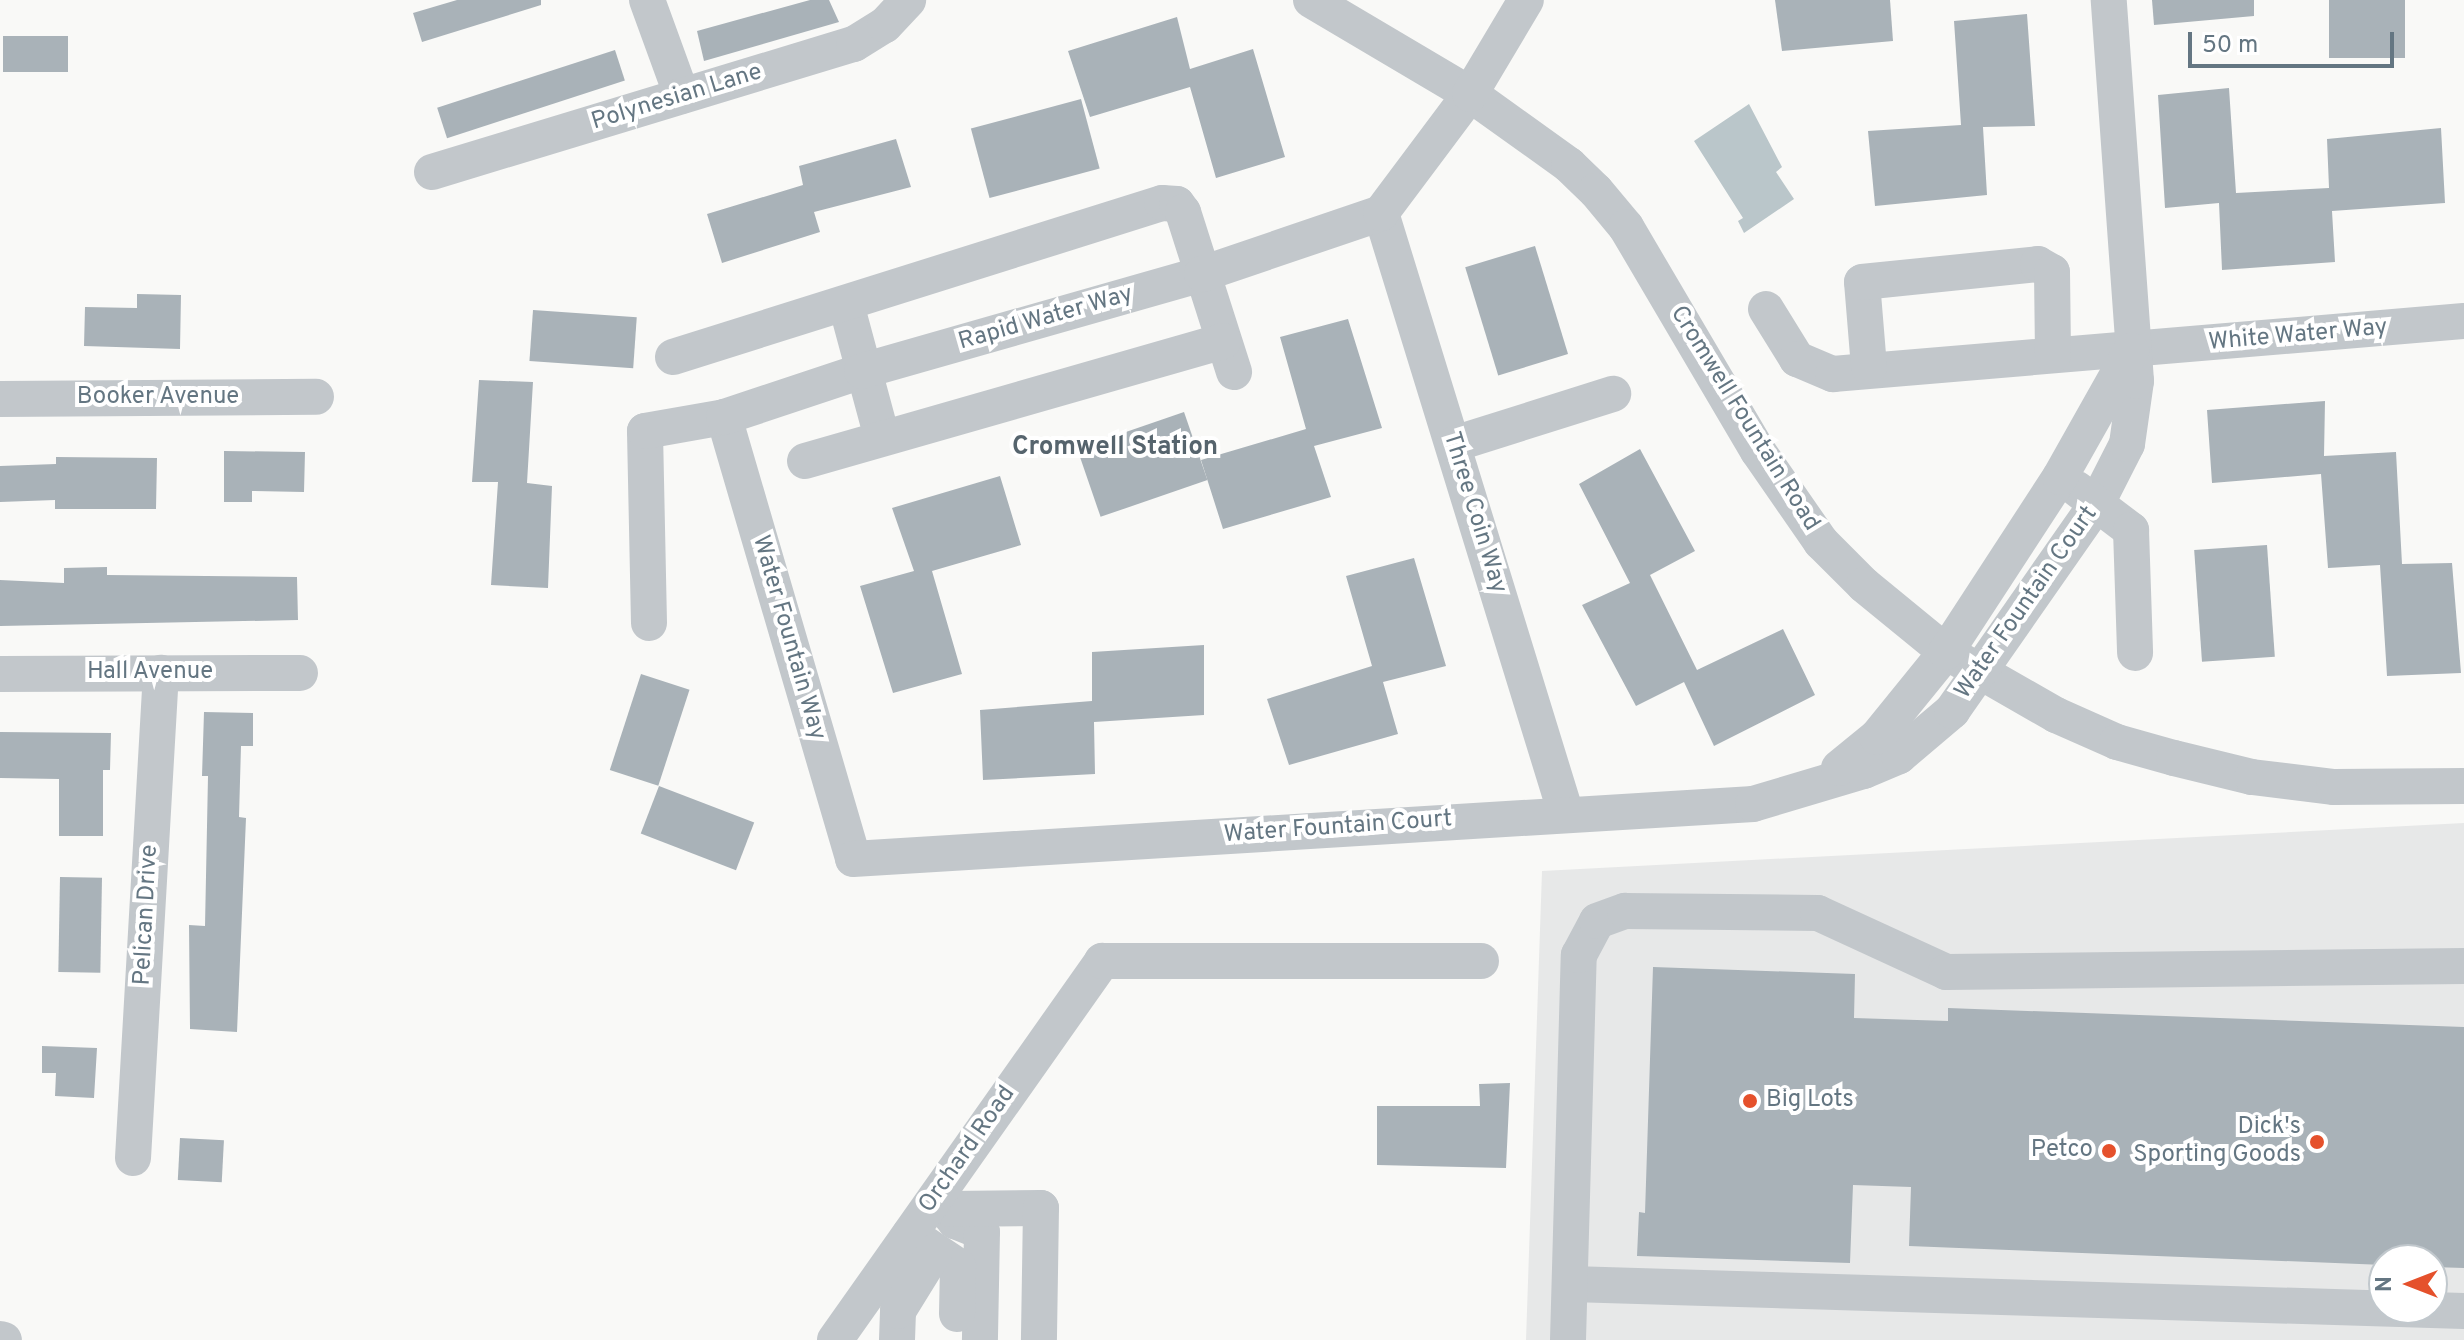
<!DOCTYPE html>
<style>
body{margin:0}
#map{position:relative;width:2464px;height:1340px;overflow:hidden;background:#f9f9f7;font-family:Overpass,sans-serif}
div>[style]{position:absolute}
.built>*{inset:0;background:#e7e8e8}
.water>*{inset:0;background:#bac6ca}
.building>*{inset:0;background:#a9b2b8;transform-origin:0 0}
.minor>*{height:36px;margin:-18px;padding:0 18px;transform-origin:18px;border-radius:18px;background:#c2c7cb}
.dots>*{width:22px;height:22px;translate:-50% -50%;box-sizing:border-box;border:4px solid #fff;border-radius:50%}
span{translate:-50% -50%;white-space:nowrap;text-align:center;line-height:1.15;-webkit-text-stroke:8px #fff;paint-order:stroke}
.street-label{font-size:24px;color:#647682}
.poi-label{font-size:24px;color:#647682}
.left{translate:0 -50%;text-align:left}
.right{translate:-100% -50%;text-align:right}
.neighbourhood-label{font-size:26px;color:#56646d;font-weight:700}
.north{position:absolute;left:2368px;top:1244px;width:80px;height:80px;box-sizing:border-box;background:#fff;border:2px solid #c1c8cd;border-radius:50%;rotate:270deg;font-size:22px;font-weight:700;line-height:32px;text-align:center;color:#647682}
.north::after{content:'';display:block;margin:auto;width:28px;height:36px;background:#e5512c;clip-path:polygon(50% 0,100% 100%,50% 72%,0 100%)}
.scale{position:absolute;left:2188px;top:32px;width:206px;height:36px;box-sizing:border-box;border:4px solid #647682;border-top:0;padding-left:10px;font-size:24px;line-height:28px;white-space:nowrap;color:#647682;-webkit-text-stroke:6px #fff;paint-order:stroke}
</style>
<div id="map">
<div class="built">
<div style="clip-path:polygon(evenodd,2464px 823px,2464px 1340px,1526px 1340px,1542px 871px,2464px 823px,2384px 1260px,2432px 1260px,2432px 1308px,2384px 1308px,2384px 1260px)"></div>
</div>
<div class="water">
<div style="clip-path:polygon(1749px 104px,1782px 167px,1776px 172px,1794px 199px,1744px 233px,1738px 221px,1743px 218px,1694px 141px)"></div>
</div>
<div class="building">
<div style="clip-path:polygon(457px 0,541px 0,541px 5px,422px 42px,413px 13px)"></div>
<div style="clip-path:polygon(810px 0,829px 0,839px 22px,704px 61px,697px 31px)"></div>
<div style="clip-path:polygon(1775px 0,1890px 0,1893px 41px,1782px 51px)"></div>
<div style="clip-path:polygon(2152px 0,2254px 0,2254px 16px,2154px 25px)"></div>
<div style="left:2329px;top:0;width:76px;height:58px"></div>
<div style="clip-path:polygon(2027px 14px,2035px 126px,1983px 127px,1987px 195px,1875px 206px,1868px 131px,1961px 125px,1954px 21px)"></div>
<div style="clip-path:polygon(1177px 17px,1190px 69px,1253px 49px,1285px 157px,1216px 178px,1190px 87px,1090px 117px,1068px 51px)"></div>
<div style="left:68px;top:36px;width:36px;height:65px;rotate:90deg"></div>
<div style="left:615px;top:50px;width:32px;height:187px;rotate:72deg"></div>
<div style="clip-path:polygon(2229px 88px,2236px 193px,2329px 188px,2327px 139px,2441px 128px,2445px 203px,2332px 211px,2335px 262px,2222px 270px,2219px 203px,2165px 208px,2158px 95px)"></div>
<div style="left:1081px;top:99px;width:72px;height:114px;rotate:75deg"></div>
<div style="clip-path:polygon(896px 139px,911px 187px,814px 212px,820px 232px,722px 263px,707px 214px,803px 185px,799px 166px)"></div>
<div style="left:1535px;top:246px;width:113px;height:73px;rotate:73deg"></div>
<div style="clip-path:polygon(137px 294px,181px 295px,180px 349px,84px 346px,85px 307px,137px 308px)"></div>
<div style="left:533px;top:310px;width:104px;height:51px;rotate:4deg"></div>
<div style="clip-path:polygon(1348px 319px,1382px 428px,1314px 446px,1331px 497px,1223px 529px,1201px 460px,1306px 429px,1280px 337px)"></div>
<div style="clip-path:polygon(479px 380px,533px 382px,527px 483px,552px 486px,548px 588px,491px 585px,498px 482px,472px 482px)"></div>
<div style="clip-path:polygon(2325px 401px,2324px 456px,2396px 452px,2402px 564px,2452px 563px,2461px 673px,2387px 676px,2380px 565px,2328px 568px,2321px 474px,2212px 483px,2207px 410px)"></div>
<div style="left:1184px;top:412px;width:72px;height:113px;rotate:71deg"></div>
<div style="clip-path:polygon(1640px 449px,1695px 551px,1650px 575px,1697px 670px,1783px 629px,1815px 695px,1714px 746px,1684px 682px,1636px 706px,1582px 605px,1630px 583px,1579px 484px)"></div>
<div style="clip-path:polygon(224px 451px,305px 452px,304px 492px,252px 491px,252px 502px,224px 502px)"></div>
<div style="clip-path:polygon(56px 457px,157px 458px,156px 509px,55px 509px,55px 500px,0 502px,0 466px,56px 464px)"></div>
<div style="clip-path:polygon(1000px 476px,1021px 545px,932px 571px,962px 674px,893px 693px,860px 586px,914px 571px,892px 508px)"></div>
<div style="left:2267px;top:545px;width:112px;height:73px;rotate:86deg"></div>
<div style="clip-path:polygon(1414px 558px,1446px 666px,1383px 682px,1398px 734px,1289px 765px,1267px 699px,1372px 666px,1346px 576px)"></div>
<div style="clip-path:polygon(107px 567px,107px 575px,297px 577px,298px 620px,0 626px,0 580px,64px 583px,64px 568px)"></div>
<div style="clip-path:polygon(1204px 645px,1204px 715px,1094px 722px,1095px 774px,983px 780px,980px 710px,1092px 701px,1092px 652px)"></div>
<div style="left:641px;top:674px;width:51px;height:101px;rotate:18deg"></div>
<div style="clip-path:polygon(204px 712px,253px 713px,253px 746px,241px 746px,239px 817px,246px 818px,237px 1032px,190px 1029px,189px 925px,205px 926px,208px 776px,202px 776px)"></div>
<div style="clip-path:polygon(0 732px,111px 733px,110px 770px,103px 770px,103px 836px,59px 836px,59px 779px,0 778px)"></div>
<div style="left:659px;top:786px;width:102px;height:51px;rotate:21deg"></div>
<div style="left:60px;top:877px;width:42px;height:95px;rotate:1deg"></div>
<div style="clip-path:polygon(1653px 967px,1855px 974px,1854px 1018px,1948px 1021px,1948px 1008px,2464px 1027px,2464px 1268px,2432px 1267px,2432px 1260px,2384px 1260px,2384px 1265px,1909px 1246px,1911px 1187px,1853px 1185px,1850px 1263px,1637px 1256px,1639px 1212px,1645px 1213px)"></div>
<div style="clip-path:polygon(42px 1046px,97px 1048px,94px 1098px,55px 1096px,56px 1073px,42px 1073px)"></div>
<div style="clip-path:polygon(1510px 1083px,1506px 1168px,1377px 1165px,1377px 1106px,1480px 1106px,1479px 1084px)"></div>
<div style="left:180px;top:1138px;width:44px;height:42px;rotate:3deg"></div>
</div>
<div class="minor">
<div style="left:647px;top:0;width:102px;rotate:70deg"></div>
<div style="left:1311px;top:0;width:185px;rotate:30.6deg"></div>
<div style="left:1470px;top:94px;width:122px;rotate:35.6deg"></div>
<div style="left:1569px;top:165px;width:37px;rotate:44deg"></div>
<div style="left:1596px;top:191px;width:47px;rotate:50.2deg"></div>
<div style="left:1626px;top:227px;width:260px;rotate:59.5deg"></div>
<div style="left:1758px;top:451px;width:111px;rotate:55.3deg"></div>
<div style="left:1821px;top:542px;width:61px;rotate:45deg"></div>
<div style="left:1864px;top:585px;width:106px;rotate:39.3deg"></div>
<div style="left:1946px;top:652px;width:127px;rotate:29.8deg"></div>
<div style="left:2056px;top:715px;width:67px;rotate:23.9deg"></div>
<div style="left:2117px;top:742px;width:59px;rotate:15.7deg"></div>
<div style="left:2174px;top:758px;width:80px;rotate:13.7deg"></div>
<div style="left:2252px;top:777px;width:83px;rotate:7deg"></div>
<div style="left:2334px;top:787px;width:130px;rotate:-0.4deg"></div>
<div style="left:432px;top:172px;width:441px;rotate:-16.9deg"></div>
<div style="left:854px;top:44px;width:36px;rotate:-32deg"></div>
<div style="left:885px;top:25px;width:34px;rotate:-47deg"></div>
<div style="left:1381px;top:213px;width:629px;rotate:72.89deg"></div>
<div style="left:846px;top:304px;width:138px;rotate:74.9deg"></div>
<div style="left:1766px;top:309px;width:59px;rotate:58.2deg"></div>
<div style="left:1797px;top:359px;width:39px;rotate:23deg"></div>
<div style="left:1833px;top:374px;width:633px;rotate:-4.8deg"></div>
<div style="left:673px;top:357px;width:513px;rotate:-17.48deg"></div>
<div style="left:1162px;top:203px;width:15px;rotate:4deg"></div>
<div style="left:1177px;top:204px;width:10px;rotate:53deg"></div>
<div style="left:1183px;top:212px;width:168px;rotate:72.3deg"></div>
<div style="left:1869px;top:367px;width:85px;rotate:-94.7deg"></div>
<div style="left:1862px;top:282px;width:177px;rotate:-5.8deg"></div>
<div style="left:2038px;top:264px;width:16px;rotate:30deg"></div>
<div style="left:2052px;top:272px;width:83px;rotate:89.3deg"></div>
<div style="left:0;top:399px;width:316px;rotate:-0.4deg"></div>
<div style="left:724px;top:417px;width:460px;rotate:73.7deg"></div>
<div style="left:853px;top:859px;width:902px;rotate:-3.5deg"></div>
<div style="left:1753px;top:804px;width:116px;rotate:-16.6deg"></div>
<div style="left:1864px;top:771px;width:38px;rotate:-23deg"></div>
<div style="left:1899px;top:756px;width:70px;rotate:-40.3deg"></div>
<div style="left:1952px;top:711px;width:254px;rotate:-55.1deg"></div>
<div style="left:2097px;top:503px;width:66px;rotate:-63deg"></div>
<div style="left:2127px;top:444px;width:64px;rotate:-81.9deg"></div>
<div style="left:2136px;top:381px;width:382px;rotate:-94.1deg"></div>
<div style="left:1454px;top:444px;width:167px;rotate:-17.5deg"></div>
<div style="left:805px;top:461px;width:435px;rotate:-16deg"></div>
<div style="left:2077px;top:489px;width:68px;rotate:37.2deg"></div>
<div style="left:2131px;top:530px;width:123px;rotate:88.1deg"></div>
<div style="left:649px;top:623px;width:192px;rotate:-91.2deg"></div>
<div style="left:645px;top:431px;width:80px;rotate:-10deg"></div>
<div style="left:724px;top:417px;width:145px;rotate:-18.4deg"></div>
<div style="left:862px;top:371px;width:354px;rotate:-15.9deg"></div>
<div style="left:1202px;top:274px;width:189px;rotate:-18.8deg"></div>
<div style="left:1381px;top:213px;width:149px;rotate:-53.2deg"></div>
<div style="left:1470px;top:94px;width:109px;rotate:-59.2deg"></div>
<div style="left:0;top:674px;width:300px;rotate:-0.2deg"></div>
<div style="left:1839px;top:768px;width:49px;rotate:-39.2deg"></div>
<div style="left:1877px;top:737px;width:109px;rotate:-50.9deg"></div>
<div style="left:1946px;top:652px;width:209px;rotate:-56.9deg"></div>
<div style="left:2060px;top:477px;width:145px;rotate:-60.6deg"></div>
<div style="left:133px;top:1158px;width:486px;rotate:-86.7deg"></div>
<div style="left:942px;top:1205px;width:21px;rotate:51deg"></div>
<div style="left:955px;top:1221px;width:29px;rotate:22deg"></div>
<div style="left:982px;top:1232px;width:108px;rotate:91.1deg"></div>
<div style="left:950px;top:1209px;width:91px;rotate:-0.6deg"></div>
<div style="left:1041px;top:1208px;width:132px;rotate:90.9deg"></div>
<div style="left:910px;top:1234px;width:58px;rotate:33.7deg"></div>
<div style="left:958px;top:1266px;width:48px;rotate:91.2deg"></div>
<div style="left:1571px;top:1284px;width:893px;rotate:1.73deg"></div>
<div style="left:0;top:1339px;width:4px;rotate:14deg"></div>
<div style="left:835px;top:1340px;width:464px;rotate:-54.8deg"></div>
<div style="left:1102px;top:961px;width:379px"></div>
<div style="left:897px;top:1340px;width:29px;rotate:-88deg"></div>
<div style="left:898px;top:1311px;width:70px;rotate:-58.3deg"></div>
<div style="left:1568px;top:1340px;width:385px;rotate:-88.4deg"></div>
<div style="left:1579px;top:955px;width:38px;rotate:-62deg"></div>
<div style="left:1597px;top:921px;width:30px;rotate:-20deg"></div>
<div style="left:1625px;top:911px;width:193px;rotate:0.6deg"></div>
<div style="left:1818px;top:913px;width:141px;rotate:24.7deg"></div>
<div style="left:1946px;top:972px;width:518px;rotate:-0.66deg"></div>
</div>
<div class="dots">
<div style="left:1750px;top:1101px;background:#e5512c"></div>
<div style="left:2317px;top:1142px;background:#e5512c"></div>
<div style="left:2109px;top:1151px;background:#e5512c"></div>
</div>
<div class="street-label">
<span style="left:677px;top:98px;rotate:-17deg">Polynesian Lane</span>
<span style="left:1046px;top:319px;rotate:-16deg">Rapid Water Way</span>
<span style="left:2298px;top:336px;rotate:-5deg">White Water Way</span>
<span style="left:158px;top:398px">Booker Avenue</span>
<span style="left:1744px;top:419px;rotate:58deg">Cromwell Fountain Road</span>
<span style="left:1474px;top:513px;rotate:73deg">Three Coin Way</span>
<span style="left:2027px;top:603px;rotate:-55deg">Water Fountain Court</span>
<span style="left:788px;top:638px;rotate:74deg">Water Fountain Way</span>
<span style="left:150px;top:673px">Hall Avenue</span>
<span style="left:1338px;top:828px;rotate:-4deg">Water Fountain Court</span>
<span style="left:147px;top:915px;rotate:-87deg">Pelican Drive</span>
<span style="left:968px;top:1150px;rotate:-55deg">Orchard Road</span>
</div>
<div class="poi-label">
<span class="left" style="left:1766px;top:1101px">Big Lots</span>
<span class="right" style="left:2301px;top:1142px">Dick's<br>Sporting Goods</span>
<span class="right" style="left:2093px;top:1151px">Petco</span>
</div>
<div class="neighbourhood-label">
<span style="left:1115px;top:448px">Cromwell Station</span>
</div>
<div class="north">N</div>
<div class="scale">50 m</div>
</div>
